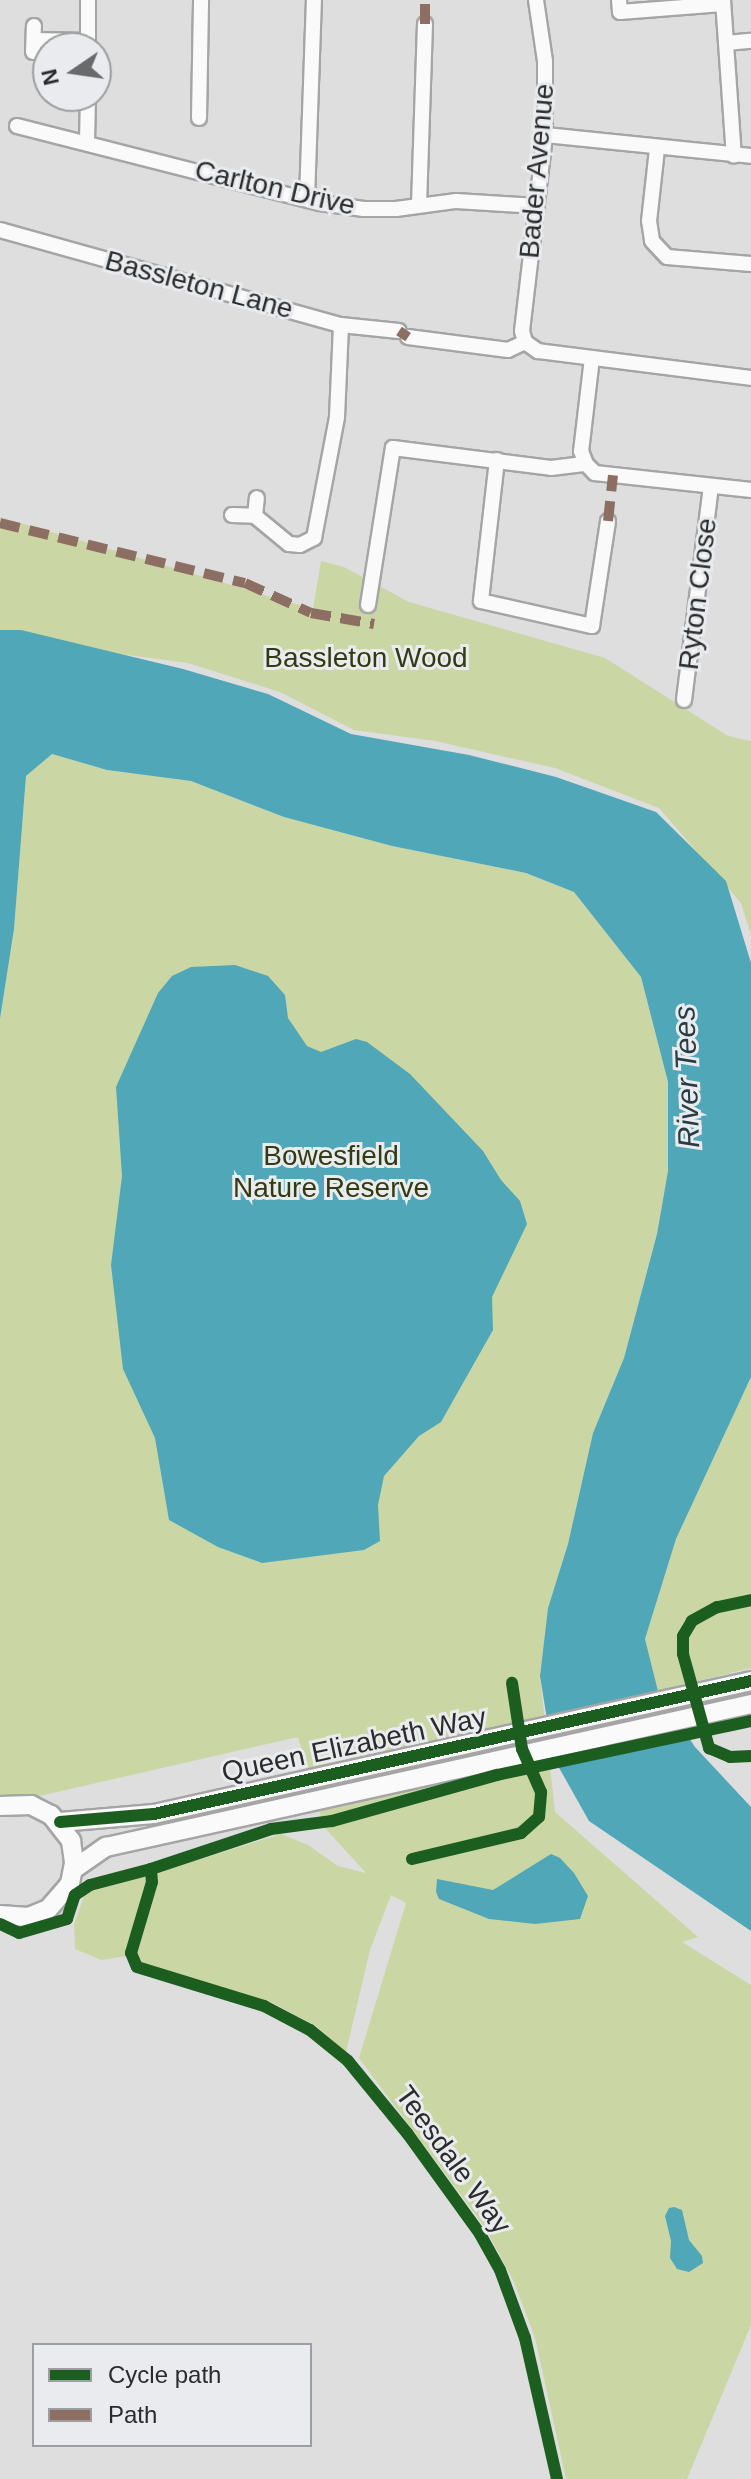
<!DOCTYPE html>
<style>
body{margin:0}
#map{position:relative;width:751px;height:2479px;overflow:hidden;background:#dededf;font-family:Arial,sans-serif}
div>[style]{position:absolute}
.green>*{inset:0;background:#cad7a4}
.water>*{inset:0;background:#4fa7b8}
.pier>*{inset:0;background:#dededf}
.roads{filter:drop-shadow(2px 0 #a5a5a5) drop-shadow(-2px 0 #a5a5a5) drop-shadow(0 2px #a5a5a5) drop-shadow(0 -2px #a5a5a5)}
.street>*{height:14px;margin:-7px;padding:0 7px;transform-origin:7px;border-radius:7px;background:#fafafa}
.secondary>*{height:18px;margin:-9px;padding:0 9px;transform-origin:9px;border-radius:9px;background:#fafafa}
.quiet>*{height:10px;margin-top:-5px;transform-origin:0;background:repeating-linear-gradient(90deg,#8d6e63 0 20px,transparent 0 30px)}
.cycleway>*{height:12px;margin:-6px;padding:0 6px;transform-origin:6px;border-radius:6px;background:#1b5e20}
span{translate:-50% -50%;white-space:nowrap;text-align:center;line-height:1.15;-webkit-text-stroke:6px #eaebee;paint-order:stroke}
.street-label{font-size:28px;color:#2a2b2c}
.park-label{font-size:28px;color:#313b11}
.water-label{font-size:30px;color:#253d43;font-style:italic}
.legend{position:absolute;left:32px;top:2343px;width:280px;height:104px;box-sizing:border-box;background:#eaebee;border:2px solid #9d9ea0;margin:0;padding:10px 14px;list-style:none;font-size:24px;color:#2a2b2c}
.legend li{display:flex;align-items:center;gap:16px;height:40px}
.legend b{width:40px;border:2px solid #9d9ea0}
.north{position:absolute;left:32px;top:32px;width:80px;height:80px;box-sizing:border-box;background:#eaebee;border:2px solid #9d9ea0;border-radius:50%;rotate:257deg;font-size:22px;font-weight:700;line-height:32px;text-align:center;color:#2a2b2c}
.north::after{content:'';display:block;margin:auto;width:28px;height:36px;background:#696a6b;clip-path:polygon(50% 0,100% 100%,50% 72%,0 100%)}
</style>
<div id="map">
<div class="green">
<div style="clip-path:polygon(0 517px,313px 609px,321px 561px,344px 567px,409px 602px,605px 658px,728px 736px,751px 741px,751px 935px,741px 903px,659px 808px,555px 768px,435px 741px,354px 730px,280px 692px,188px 663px,0 638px)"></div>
<div style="clip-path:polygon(52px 754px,107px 770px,191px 781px,284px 817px,392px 846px,526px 873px,574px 892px,641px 977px,668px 1082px,668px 1171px,657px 1234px,624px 1358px,593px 1433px,568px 1544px,548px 1608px,540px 1676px,555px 1812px,698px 1937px,682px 1942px,751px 1985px,751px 2325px,687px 2479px,566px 2479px,535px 2338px,514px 2282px,484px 2226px,359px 2058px,406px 1903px,391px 1895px,370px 1950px,346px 2052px,316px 2026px,273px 2003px,141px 1966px,136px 1948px,157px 1873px,281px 1834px,308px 1845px,338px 1866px,366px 1873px,324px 1827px,298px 1737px,0 1805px,0 1019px,14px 929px,26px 776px)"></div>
<div style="clip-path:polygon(751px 1377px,751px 1668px,658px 1691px,645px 1639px,676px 1539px)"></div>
<div style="clip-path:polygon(146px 1876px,146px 1890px,127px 1956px,101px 1960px,75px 1949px,74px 1925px,85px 1893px)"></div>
</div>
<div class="water">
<div style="clip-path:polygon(0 630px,21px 630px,183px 669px,268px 694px,351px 734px,469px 755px,556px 777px,656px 812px,726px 881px,751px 963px,751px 1377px,676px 1539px,645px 1639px,658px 1691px,695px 1747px,751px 1807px,751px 1931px,589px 1821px,553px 1757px,540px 1676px,548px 1608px,568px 1544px,593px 1433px,624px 1358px,657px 1234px,668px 1171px,668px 1082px,641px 977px,574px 892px,526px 873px,392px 846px,284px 817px,191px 781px,107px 770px,52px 754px,26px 776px,14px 929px,0 1019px)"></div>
<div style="clip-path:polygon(235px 965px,268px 976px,285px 995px,288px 1018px,307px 1046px,321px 1052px,356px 1039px,367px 1042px,410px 1074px,483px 1151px,501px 1180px,520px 1201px,527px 1224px,492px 1297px,493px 1330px,441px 1422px,419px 1436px,384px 1476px,378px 1505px,380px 1541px,364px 1550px,262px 1563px,218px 1547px,169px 1520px,155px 1438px,123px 1369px,111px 1265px,122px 1176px,116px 1087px,158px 993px,172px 976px,191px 967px)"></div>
<div style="clip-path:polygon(551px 1854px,560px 1858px,574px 1873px,588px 1896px,580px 1919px,535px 1924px,489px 1919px,439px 1899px,436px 1892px,437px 1879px,493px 1890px)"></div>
<div style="clip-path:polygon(674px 2207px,682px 2210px,689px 2240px,702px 2256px,703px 2263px,689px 2272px,677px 2269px,670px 2258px,671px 2241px,665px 2216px,669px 2208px)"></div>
</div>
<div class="pier">
<div style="clip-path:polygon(663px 1690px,693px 1736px,554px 1767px,549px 1758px,543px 1718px)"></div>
</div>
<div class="roads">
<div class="street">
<div style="left:619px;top:0;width:12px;rotate:85deg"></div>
<div style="left:620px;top:12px;width:103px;rotate:-4.4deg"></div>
<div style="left:723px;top:0;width:156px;rotate:86deg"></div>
<div style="left:34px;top:40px;width:54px;rotate:1.1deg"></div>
<div style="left:726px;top:43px;width:25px;rotate:-5deg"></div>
<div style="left:88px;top:48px;width:48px;rotate:-90deg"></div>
<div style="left:33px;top:52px;width:26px;rotate:-88deg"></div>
<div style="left:199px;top:118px;width:118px;rotate:-89deg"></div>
<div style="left:17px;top:126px;width:313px;rotate:14.3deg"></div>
<div style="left:320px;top:203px;width:44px;rotate:7.8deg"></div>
<div style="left:364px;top:209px;width:32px"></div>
<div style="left:396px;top:209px;width:61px;rotate:-7.6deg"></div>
<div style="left:456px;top:201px;width:81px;rotate:3.5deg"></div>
<div style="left:545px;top:135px;width:207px;rotate:5.8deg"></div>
<div style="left:87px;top:142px;width:46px;rotate:-88.8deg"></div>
<div style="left:657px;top:149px;width:72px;rotate:96.3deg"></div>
<div style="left:649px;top:221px;width:20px;rotate:81deg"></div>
<div style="left:652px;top:241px;width:22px;rotate:47deg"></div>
<div style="left:667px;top:257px;width:84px;rotate:4.8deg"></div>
<div style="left:307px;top:199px;width:199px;rotate:-88deg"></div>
<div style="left:419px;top:205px;width:181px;rotate:-88.1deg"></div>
<div style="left:0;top:230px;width:354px;rotate:15.6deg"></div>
<div style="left:341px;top:325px;width:58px;rotate:5.9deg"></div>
<div style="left:408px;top:337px;width:101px;rotate:7.4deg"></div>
<div style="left:508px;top:350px;width:19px;rotate:-25deg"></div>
<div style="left:525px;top:342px;width:11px;rotate:-105deg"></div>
<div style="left:522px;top:331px;width:197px;rotate:-83.3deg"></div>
<div style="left:545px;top:135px;width:74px;rotate:-90deg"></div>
<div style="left:545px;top:61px;width:62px;rotate:-98.4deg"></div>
<div style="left:525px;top:342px;width:16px;rotate:35deg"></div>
<div style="left:538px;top:351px;width:215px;rotate:7.2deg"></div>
<div style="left:592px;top:358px;width:94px;rotate:96.7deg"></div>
<div style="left:581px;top:451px;width:14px;rotate:69deg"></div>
<div style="left:586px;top:464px;width:13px;rotate:45deg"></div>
<div style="left:595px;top:473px;width:157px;rotate:6.2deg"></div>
<div style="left:497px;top:460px;width:142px;rotate:96.5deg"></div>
<div style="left:481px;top:601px;width:114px;rotate:12.7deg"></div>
<div style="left:592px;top:626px;width:106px;rotate:-81.3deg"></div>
<div style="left:232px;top:515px;width:23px;rotate:2deg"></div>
<div style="left:255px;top:516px;width:44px;rotate:39.5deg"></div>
<div style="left:289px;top:544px;width:11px;rotate:5deg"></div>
<div style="left:300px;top:545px;width:16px;rotate:-27deg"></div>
<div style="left:314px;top:538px;width:123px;rotate:-79.2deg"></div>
<div style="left:337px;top:417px;width:92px;rotate:-87.5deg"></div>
<div style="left:255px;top:516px;width:18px;rotate:-84deg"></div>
<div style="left:368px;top:605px;width:159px;rotate:-81deg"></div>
<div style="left:393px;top:448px;width:159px;rotate:7.2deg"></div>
<div style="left:551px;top:468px;width:35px;rotate:-7deg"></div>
<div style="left:684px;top:700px;width:215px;rotate:-82.8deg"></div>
</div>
<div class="secondary">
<div style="left:0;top:1806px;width:31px;rotate:-2deg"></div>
<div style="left:31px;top:1805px;width:22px;rotate:27deg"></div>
<div style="left:51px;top:1815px;width:33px;rotate:52deg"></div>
<div style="left:71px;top:1841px;width:22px;rotate:82deg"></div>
<div style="left:74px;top:1863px;width:21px;rotate:101deg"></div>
<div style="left:70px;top:1884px;width:33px;rotate:131deg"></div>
<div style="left:48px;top:1909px;width:22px;rotate:158deg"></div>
<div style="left:28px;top:1917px;width:28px;rotate:-176deg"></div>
<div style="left:60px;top:1822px;width:94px;rotate:-4.9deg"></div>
<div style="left:154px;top:1814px;width:612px;rotate:-12.56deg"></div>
<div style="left:74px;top:1869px;width:39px;rotate:-35deg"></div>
<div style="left:106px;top:1847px;width:661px;rotate:-12.5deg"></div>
</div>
</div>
<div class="quiet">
<div style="left:425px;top:24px;width:24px;rotate:-90deg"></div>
<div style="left:399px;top:331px;width:11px;rotate:34deg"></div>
<div style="left:608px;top:521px;width:46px;rotate:-83.8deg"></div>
<div style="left:0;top:523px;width:252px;rotate:13.8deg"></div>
<div style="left:245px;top:583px;width:72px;rotate:24.4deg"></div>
<div style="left:311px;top:613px;width:64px;rotate:9.9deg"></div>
</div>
<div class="cycleway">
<div style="left:751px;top:1600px;width:35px;rotate:168deg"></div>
<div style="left:717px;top:1607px;width:29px;rotate:151deg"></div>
<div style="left:692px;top:1621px;width:17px;rotate:121deg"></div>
<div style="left:683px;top:1636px;width:18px;rotate:90deg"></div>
<div style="left:683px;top:1654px;width:98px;rotate:74.5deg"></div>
<div style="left:709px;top:1748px;width:23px;rotate:23deg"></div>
<div style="left:730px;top:1757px;width:21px;rotate:-3deg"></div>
<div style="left:60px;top:1822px;width:94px;rotate:-4.9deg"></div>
<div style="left:154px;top:1814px;width:612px;rotate:-12.56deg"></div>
<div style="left:412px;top:1859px;width:112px;rotate:-13.4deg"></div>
<div style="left:521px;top:1833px;width:24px;rotate:-42deg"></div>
<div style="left:539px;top:1817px;width:25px;rotate:-85deg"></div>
<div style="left:541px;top:1792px;width:47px;rotate:-113.8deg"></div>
<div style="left:522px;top:1749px;width:67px;rotate:-98.6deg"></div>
<div style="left:151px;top:1869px;width:13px;rotate:86deg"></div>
<div style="left:152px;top:1882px;width:74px;rotate:106.5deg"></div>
<div style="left:131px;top:1953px;width:15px;rotate:67deg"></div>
<div style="left:137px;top:1967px;width:133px;rotate:17.1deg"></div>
<div style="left:264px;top:2006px;width:52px;rotate:27.6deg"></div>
<div style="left:310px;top:2030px;width:49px;rotate:39.2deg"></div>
<div style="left:348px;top:2061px;width:93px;rotate:50.7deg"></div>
<div style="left:407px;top:2133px;width:125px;rotate:54.1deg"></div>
<div style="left:480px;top:2234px;width:41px;rotate:60.9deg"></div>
<div style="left:500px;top:2270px;width:72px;rotate:69.8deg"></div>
<div style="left:525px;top:2338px;width:145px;rotate:77.2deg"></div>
<div style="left:0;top:1924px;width:21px;rotate:25deg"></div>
<div style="left:19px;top:1933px;width:50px;rotate:-16.3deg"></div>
<div style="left:67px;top:1919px;width:25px;rotate:-72deg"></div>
<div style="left:75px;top:1895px;width:18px;rotate:-34deg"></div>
<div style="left:90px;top:1885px;width:63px;rotate:-14.7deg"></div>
<div style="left:151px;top:1869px;width:126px;rotate:-18.4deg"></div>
<div style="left:271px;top:1829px;width:62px;rotate:-7.5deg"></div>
<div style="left:332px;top:1821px;width:171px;rotate:-15.6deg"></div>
<div style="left:497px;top:1775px;width:260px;rotate:-12deg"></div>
</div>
<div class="street-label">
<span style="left:537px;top:171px;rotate:-85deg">Bader Avenue</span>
<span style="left:275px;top:188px;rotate:13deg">Carlton Drive</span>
<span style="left:199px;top:285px;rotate:15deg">Bassleton Lane</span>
<span style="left:698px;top:594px;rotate:-83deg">Ryton Close</span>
<span style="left:354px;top:1745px;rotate:-12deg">Queen Elizabeth Way</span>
<span style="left:453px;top:2160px;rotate:54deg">Teesdale Way</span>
</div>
<div class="park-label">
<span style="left:366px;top:658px">Bassleton Wood</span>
<span style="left:331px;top:1172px">Bowesfield<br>Nature Reserve</span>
</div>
<div class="water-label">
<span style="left:687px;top:1077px;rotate:-92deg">River Tees</span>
</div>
<ul class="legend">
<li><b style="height:10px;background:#1b5e20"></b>Cycle path</li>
<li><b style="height:10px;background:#8d6e63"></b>Path</li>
</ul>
<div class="north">N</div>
</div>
